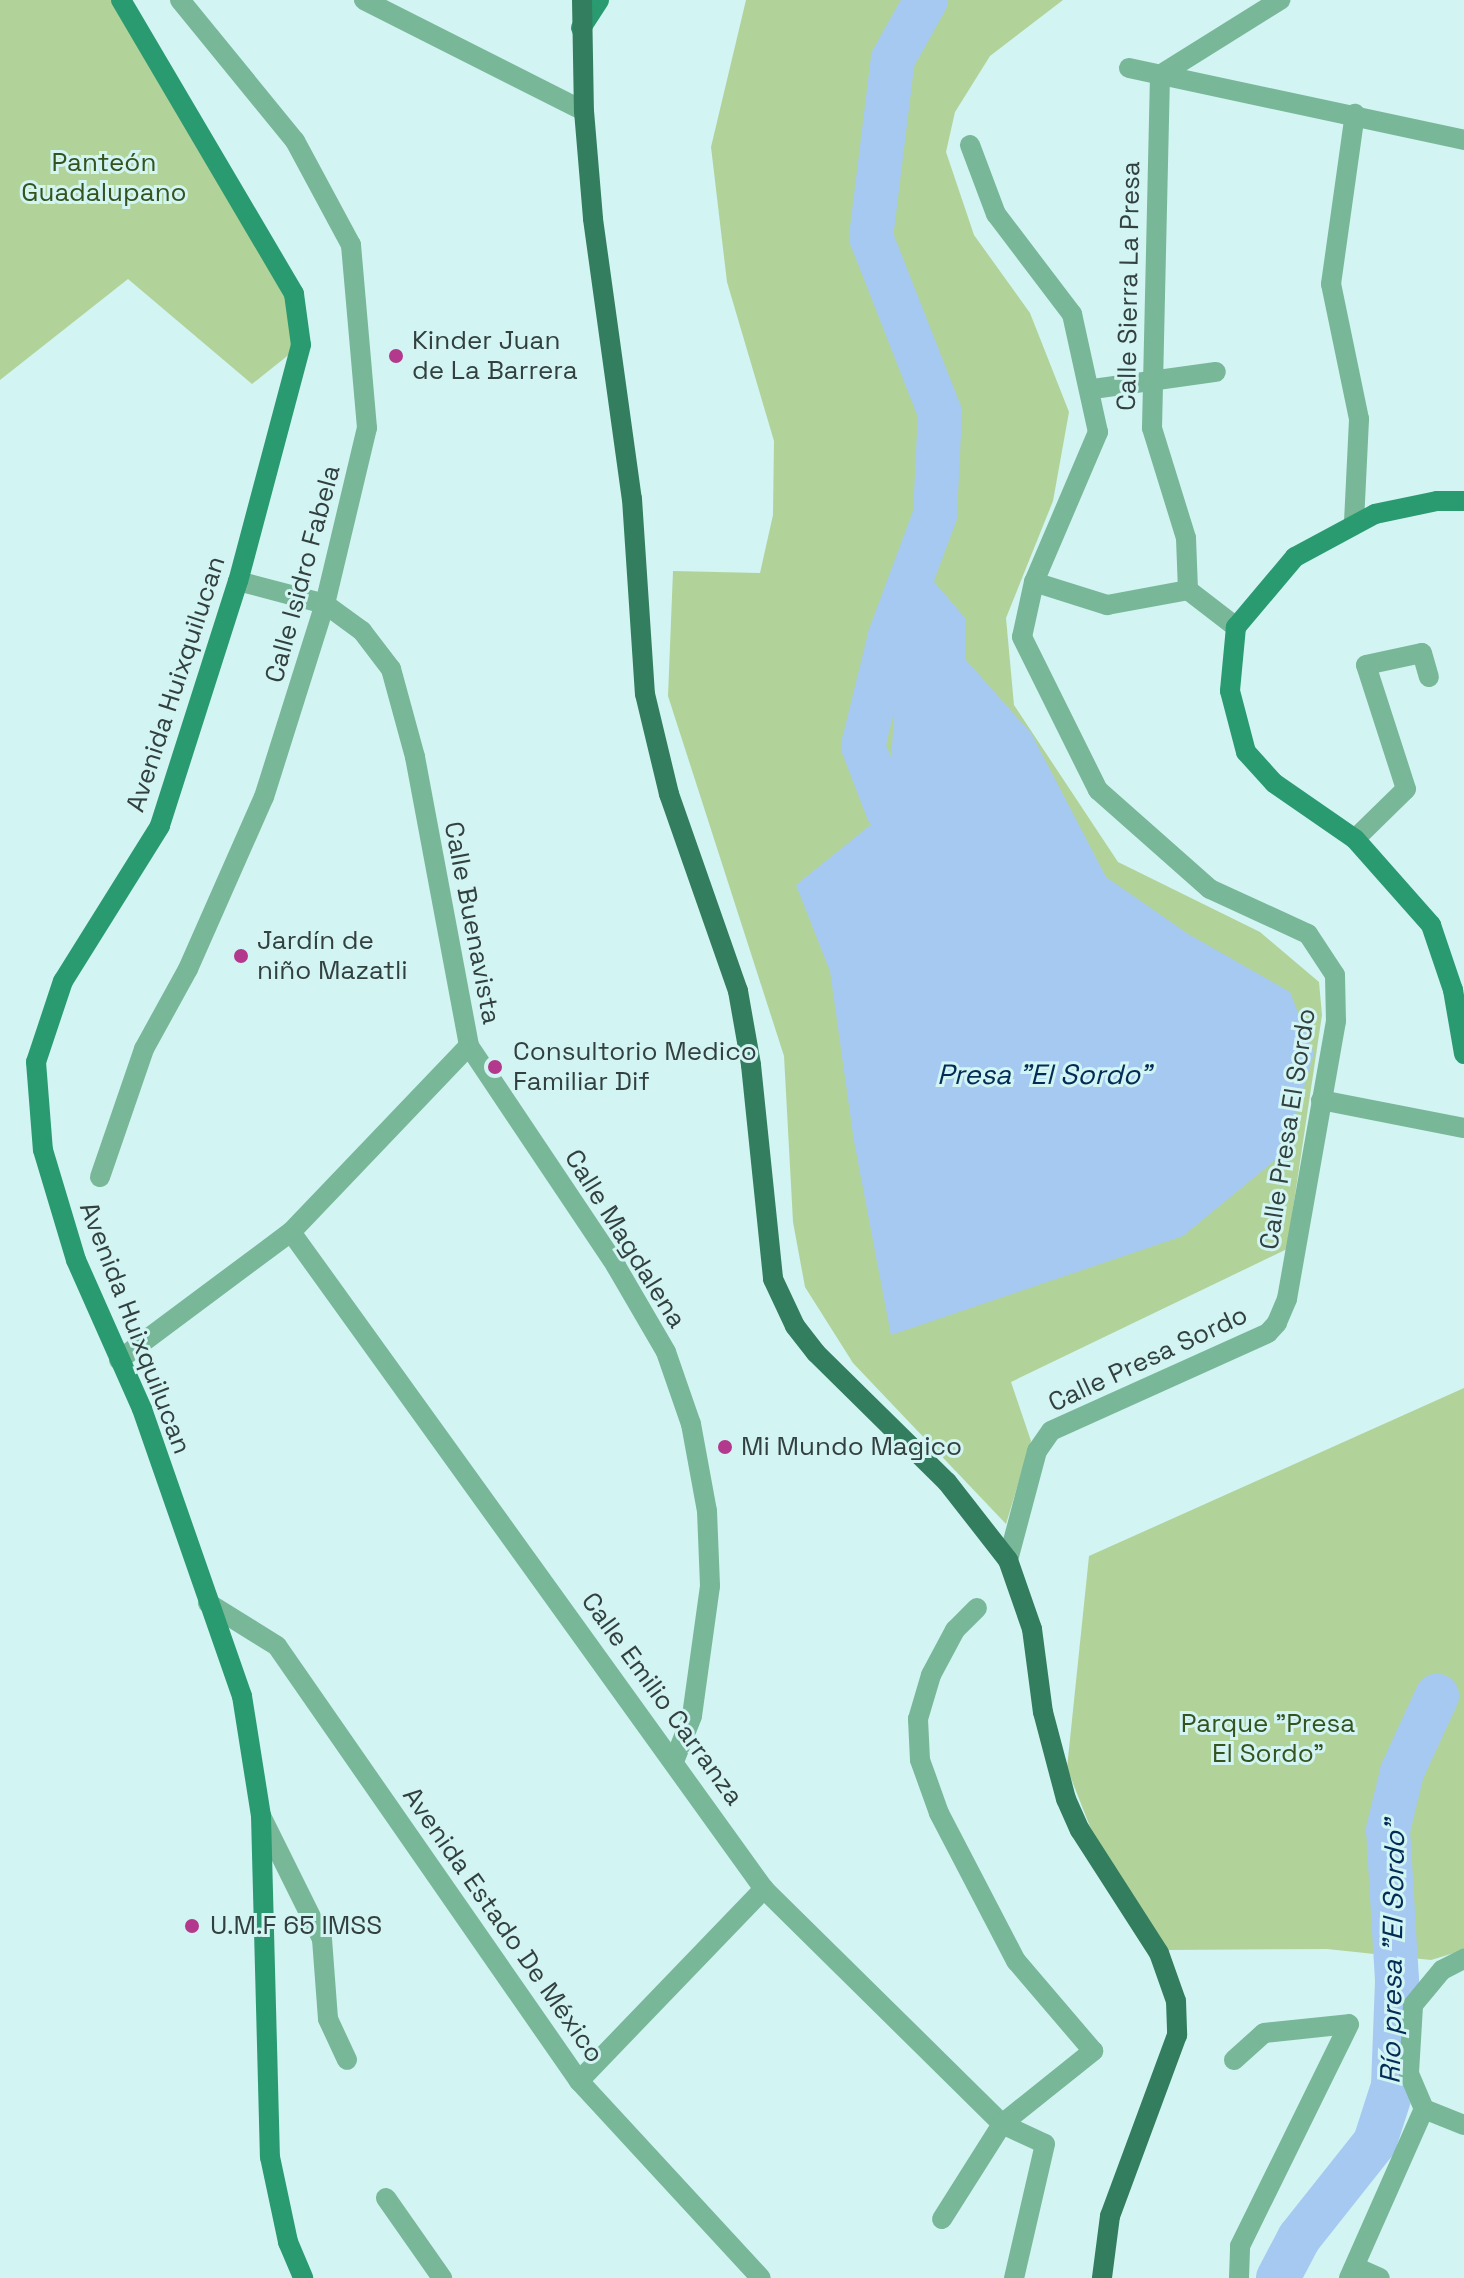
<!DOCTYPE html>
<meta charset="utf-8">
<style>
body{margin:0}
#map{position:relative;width:1464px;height:2278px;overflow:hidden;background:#d2f4f3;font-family:"Space Grotesk",sans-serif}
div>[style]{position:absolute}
.green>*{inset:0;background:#b1d39a}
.water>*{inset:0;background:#a6c9f2}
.river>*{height:44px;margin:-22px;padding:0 22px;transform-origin:22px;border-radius:22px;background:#a6c9f2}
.street>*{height:20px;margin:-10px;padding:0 10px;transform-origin:10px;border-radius:10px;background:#78b798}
.secondary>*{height:20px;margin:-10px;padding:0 10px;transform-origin:10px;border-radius:10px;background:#2a9b70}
.primary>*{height:20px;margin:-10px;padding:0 10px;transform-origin:10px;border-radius:10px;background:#337e5e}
.dots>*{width:22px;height:22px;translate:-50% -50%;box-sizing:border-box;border:4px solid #d2f4f3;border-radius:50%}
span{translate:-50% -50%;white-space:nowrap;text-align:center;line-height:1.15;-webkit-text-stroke:6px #d2f4f3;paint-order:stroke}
.park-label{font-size:26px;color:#36531d}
.street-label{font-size:26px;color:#32403f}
.poi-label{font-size:26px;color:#32403f}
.left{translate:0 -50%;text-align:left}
.water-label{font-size:28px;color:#012c56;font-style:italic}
</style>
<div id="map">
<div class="green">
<div style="clip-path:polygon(0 0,121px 0,294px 294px,301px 345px,252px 384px,128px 279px,0 380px)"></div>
<div style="clip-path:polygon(746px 0,1063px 0,990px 56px,955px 112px,946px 152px,974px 235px,1030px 313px,1069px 412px,1053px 501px,1006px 618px,1014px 705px,1118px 862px,1260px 932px,1319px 982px,1322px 1015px,1287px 1249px,1011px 1382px,1031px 1441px,1006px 1524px,853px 1363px,805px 1287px,793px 1222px,784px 1056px,668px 696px,673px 571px,760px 573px,773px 515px,774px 441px,727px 282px,711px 147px)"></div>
<div style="clip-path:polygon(1464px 1388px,1464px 1950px,1431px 1960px,1327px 1949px,1167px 1950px,1094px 1837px,1067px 1768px,1089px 1556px)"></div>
</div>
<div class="water">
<div style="clip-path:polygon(930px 577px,965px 618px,965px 659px,1031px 733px,1106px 877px,1188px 934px,1290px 992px,1314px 1053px,1285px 1152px,1183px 1236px,891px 1335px,854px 1141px,830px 971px,796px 885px,888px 811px,896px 682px)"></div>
</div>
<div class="river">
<div style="left:888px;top:811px;width:70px;rotate:-111deg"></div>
<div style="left:863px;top:746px;width:113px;rotate:-76.2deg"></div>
<div style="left:890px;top:636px;width:129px;rotate:-69.6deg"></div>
<div style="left:935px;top:515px;width:102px;rotate:-87.2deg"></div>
<div style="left:940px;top:413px;width:189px;rotate:-111.4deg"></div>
<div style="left:871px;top:237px;width:179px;rotate:-83deg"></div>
<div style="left:893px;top:59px;width:68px;rotate:-60.8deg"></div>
<div style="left:1278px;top:2278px;width:45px;rotate:-62.3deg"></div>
<div style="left:1299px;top:2238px;width:122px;rotate:-51.6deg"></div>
<div style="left:1375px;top:2142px;width:59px;rotate:-72.2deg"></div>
<div style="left:1393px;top:2086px;width:106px;rotate:-87.8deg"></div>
<div style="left:1397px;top:1980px;width:150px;rotate:-93.4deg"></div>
<div style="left:1388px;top:1830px;width:60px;rotate:-76.4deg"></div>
<div style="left:1402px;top:1772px;width:84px;rotate:-65.3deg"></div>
</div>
<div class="street">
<div style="left:364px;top:0;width:246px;rotate:26.8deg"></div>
<div style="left:1129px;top:68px;width:343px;rotate:12.1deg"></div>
<div style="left:970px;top:145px;width:74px;rotate:69.4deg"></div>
<div style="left:996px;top:214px;width:126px;rotate:52.8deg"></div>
<div style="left:1072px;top:314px;width:121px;rotate:77.6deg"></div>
<div style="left:1098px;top:432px;width:163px;rotate:113.1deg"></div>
<div style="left:1034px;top:582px;width:56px;rotate:102.3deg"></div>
<div style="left:1022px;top:637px;width:171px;rotate:63.6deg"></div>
<div style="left:1098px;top:790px;width:149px;rotate:41.5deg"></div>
<div style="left:1210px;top:889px;width:108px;rotate:24.7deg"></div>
<div style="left:1308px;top:934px;width:49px;rotate:56.6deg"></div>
<div style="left:1335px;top:975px;width:46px;rotate:88.8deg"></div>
<div style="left:1336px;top:1021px;width:282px;rotate:100deg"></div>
<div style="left:1287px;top:1299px;width:26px;rotate:113deg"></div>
<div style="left:1277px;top:1323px;width:13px;rotate:132deg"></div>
<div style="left:1268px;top:1333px;width:238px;rotate:155.7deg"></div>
<div style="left:1051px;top:1431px;width:24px;rotate:125deg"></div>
<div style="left:1037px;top:1451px;width:113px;rotate:104.9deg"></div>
<div style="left:1093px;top:389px;width:124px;rotate:-7.9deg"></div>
<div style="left:1354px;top:522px;width:103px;rotate:-87.2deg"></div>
<div style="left:1359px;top:419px;width:138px;rotate:-101.7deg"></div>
<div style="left:1331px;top:284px;width:172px;rotate:-82deg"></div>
<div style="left:238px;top:581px;width:90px;rotate:14.8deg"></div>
<div style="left:325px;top:604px;width:46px;rotate:36.1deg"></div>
<div style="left:362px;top:631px;width:48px;rotate:52.7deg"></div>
<div style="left:391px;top:669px;width:91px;rotate:74.7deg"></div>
<div style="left:415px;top:757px;width:294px;rotate:79.4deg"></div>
<div style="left:469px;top:1046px;width:265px;rotate:56.2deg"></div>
<div style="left:616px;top:1266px;width:99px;rotate:59.8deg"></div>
<div style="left:666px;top:1352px;width:76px;rotate:70.9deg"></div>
<div style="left:691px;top:1424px;width:88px;rotate:79.6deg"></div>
<div style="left:707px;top:1511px;width:75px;rotate:87.7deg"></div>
<div style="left:710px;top:1586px;width:131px;rotate:97.9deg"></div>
<div style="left:692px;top:1716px;width:46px;rotate:111.6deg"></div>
<div style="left:1034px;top:582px;width:77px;rotate:17.5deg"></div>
<div style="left:1107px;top:605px;width:82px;rotate:-10.5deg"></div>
<div style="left:1188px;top:590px;width:61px;rotate:37.6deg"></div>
<div style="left:1188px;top:590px;width:52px;rotate:-92.2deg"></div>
<div style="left:1186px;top:538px;width:115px;rotate:-107.2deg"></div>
<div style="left:1152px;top:428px;width:353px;rotate:-88.7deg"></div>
<div style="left:1160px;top:75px;width:142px;rotate:-32deg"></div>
<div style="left:1355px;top:839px;width:71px;rotate:-44.4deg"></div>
<div style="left:1406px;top:789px;width:130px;rotate:-107.9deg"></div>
<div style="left:1366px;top:665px;width:57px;rotate:-12.1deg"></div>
<div style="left:1422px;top:653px;width:25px;rotate:74deg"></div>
<div style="left:1321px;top:1100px;width:146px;rotate:11.1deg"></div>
<div style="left:100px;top:1177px;width:135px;rotate:-71deg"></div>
<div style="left:144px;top:1049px;width:91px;rotate:-61.2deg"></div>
<div style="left:188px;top:969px;width:188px;rotate:-66.2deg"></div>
<div style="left:264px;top:797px;width:202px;rotate:-72.5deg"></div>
<div style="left:325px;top:604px;width:181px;rotate:-76.6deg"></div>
<div style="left:367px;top:428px;width:184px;rotate:-95deg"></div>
<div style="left:351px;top:245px;width:118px;rotate:-118.3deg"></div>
<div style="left:295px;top:141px;width:182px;rotate:-129.2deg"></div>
<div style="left:291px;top:1232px;width:810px;rotate:54.25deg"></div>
<div style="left:764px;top:1889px;width:334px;rotate:44.6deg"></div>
<div style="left:1002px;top:2124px;width:47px;rotate:24.9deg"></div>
<div style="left:1045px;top:2144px;width:138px;rotate:103deg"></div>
<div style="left:119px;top:1360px;width:214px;rotate:-36.7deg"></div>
<div style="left:291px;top:1232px;width:257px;rotate:-46.3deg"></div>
<div style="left:208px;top:1603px;width:81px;rotate:31.9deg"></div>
<div style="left:277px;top:1646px;width:530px;rotate:55.23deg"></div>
<div style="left:579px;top:2081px;width:268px;rotate:47.3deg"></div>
<div style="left:261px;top:1816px;width:137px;rotate:63.6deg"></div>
<div style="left:322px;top:1939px;width:80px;rotate:85.7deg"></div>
<div style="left:328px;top:2019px;width:45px;rotate:65.1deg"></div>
<div style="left:1234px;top:2060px;width:40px;rotate:-42deg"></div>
<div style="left:1264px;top:2033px;width:85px;rotate:-6deg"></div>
<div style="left:579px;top:2081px;width:267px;rotate:-46.1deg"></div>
<div style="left:1424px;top:2109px;width:43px;rotate:21.8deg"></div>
<div style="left:386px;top:2198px;width:98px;rotate:55deg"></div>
<div style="left:942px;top:2219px;width:112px;rotate:-57.7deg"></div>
<div style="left:1002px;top:2124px;width:117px;rotate:-38.7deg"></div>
<div style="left:1093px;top:2051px;width:118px;rotate:-130.5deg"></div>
<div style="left:1016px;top:1961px;width:167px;rotate:-117.5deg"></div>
<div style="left:939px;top:1813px;width:56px;rotate:-109.7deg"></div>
<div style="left:920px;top:1760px;width:41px;rotate:-92.8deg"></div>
<div style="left:918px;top:1719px;width:46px;rotate:-73.5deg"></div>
<div style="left:931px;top:1675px;width:51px;rotate:-61.9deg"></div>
<div style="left:955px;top:1630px;width:31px;rotate:-45deg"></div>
<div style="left:1355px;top:2267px;width:27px;rotate:24deg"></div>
<div style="left:1239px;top:2278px;width:32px;rotate:-88deg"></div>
<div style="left:1240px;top:2246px;width:247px;rotate:-63.8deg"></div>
<div style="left:1349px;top:2278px;width:185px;rotate:-66.1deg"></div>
<div style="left:1424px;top:2109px;width:39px;rotate:-113deg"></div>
<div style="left:1409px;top:2073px;width:68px;rotate:-86.6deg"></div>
<div style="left:1413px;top:2005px;width:45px;rotate:-50.4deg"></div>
<div style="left:1442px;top:1970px;width:25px;rotate:-27deg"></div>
</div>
<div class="secondary">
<div style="left:121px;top:0;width:341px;rotate:59.5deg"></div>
<div style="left:294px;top:294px;width:51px;rotate:82.2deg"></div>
<div style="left:301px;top:345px;width:244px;rotate:104.9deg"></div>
<div style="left:238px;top:581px;width:257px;rotate:107.7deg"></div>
<div style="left:160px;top:826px;width:183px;rotate:122deg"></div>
<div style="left:63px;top:981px;width:85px;rotate:108.4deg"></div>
<div style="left:36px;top:1062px;width:88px;rotate:85.5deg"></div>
<div style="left:43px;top:1150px;width:115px;rotate:73.3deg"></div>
<div style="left:76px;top:1260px;width:163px;rotate:66.1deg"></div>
<div style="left:142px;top:1409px;width:304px;rotate:70.8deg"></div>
<div style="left:242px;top:1696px;width:121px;rotate:81deg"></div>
<div style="left:261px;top:1816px;width:341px;rotate:88.5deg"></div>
<div style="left:270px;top:2157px;width:87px;rotate:78deg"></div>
<div style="left:288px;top:2242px;width:39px;rotate:67deg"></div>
<div style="left:581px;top:28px;width:33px;rotate:-57deg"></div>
<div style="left:1464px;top:501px;width:27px;rotate:180deg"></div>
<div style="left:1437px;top:501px;width:63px;rotate:168.2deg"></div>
<div style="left:1375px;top:514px;width:91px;rotate:151.7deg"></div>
<div style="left:1295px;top:557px;width:92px;rotate:130.1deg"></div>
<div style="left:1236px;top:627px;width:64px;rotate:95.4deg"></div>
<div style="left:1230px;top:691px;width:63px;rotate:75.3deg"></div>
<div style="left:1246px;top:752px;width:42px;rotate:47.9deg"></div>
<div style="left:1274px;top:783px;width:98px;rotate:34.7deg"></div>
<div style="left:1355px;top:839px;width:115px;rotate:48.5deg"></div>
<div style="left:1431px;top:925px;width:69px;rotate:71.3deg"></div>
<div style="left:1453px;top:990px;width:65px;rotate:80.2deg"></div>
</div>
<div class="primary">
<div style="left:582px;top:0;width:111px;rotate:89deg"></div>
<div style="left:584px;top:111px;width:108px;rotate:85.2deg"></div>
<div style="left:593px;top:219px;width:283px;rotate:82.1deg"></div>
<div style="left:632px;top:499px;width:195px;rotate:86.2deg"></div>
<div style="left:645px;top:694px;width:103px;rotate:76.5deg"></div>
<div style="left:669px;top:794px;width:209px;rotate:70.7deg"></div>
<div style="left:738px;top:991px;width:75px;rotate:80deg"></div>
<div style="left:751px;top:1065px;width:215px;rotate:84.1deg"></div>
<div style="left:773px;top:1279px;width:52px;rotate:64.9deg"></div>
<div style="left:795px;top:1326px;width:34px;rotate:52deg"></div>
<div style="left:816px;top:1353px;width:184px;rotate:44.6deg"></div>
<div style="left:947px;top:1482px;width:99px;rotate:52deg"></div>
<div style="left:1008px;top:1560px;width:73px;rotate:70.8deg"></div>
<div style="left:1032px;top:1629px;width:84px;rotate:82.5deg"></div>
<div style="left:1043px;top:1712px;width:90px;rotate:75.2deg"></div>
<div style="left:1066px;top:1799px;width:34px;rotate:66deg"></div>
<div style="left:1080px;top:1830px;width:146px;rotate:57.3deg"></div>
<div style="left:1159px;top:1953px;width:51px;rotate:70.5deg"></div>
<div style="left:1176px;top:2001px;width:34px;rotate:88deg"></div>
<div style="left:1177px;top:2035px;width:193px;rotate:110.3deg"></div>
<div style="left:1110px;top:2216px;width:63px;rotate:97.4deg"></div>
</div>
<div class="dots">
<div style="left:396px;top:356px;background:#b3398d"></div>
<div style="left:241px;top:956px;background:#b3398d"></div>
<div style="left:495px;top:1067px;background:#b3398d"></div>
<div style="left:725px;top:1447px;background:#b3398d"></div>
<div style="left:192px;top:1926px;background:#b3398d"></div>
</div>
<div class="park-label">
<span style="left:104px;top:178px">Panteón<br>Guadalupano</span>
<span style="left:1268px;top:1739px">Parque "Presa<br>El Sordo"</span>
</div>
<div class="street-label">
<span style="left:1129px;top:286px;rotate:-89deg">Calle Sierra La Presa</span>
<span style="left:303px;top:574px;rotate:-75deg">Calle Isidro Fabela</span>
<span style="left:176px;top:684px;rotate:-72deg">Avenida Huixquilucan</span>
<span style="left:472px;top:923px;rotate:79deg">Calle Buenavista</span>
<span style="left:1288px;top:1129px;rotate:-81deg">Calle Presa El Sordo</span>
<span style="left:625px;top:1239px;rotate:58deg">Calle Magdalena</span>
<span style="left:135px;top:1328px;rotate:69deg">Avenida Huixquilucan</span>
<span style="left:1148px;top:1359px;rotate:-25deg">Calle Presa Sordo</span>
<span style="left:662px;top:1699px;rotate:54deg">Calle Emilio Carranza</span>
<span style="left:503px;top:1925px;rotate:55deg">Avenida Estado De México</span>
</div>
<div class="poi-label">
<span class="left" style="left:412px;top:356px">Kinder Juan<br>de La Barrera</span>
<span class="left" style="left:257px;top:956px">Jardín de<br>niño Mazatli</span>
<span class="left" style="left:513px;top:1067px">Consultorio Medico<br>Familiar Dif</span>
<span class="left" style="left:741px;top:1447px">Mi Mundo Magico</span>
<span class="left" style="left:210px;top:1926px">U.M.F 65 IMSS</span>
</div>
<div class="water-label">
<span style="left:1044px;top:1074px">Presa "El Sordo"</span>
<span style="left:1392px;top:1952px;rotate:-89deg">Río presa "El Sordo"</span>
</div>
</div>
